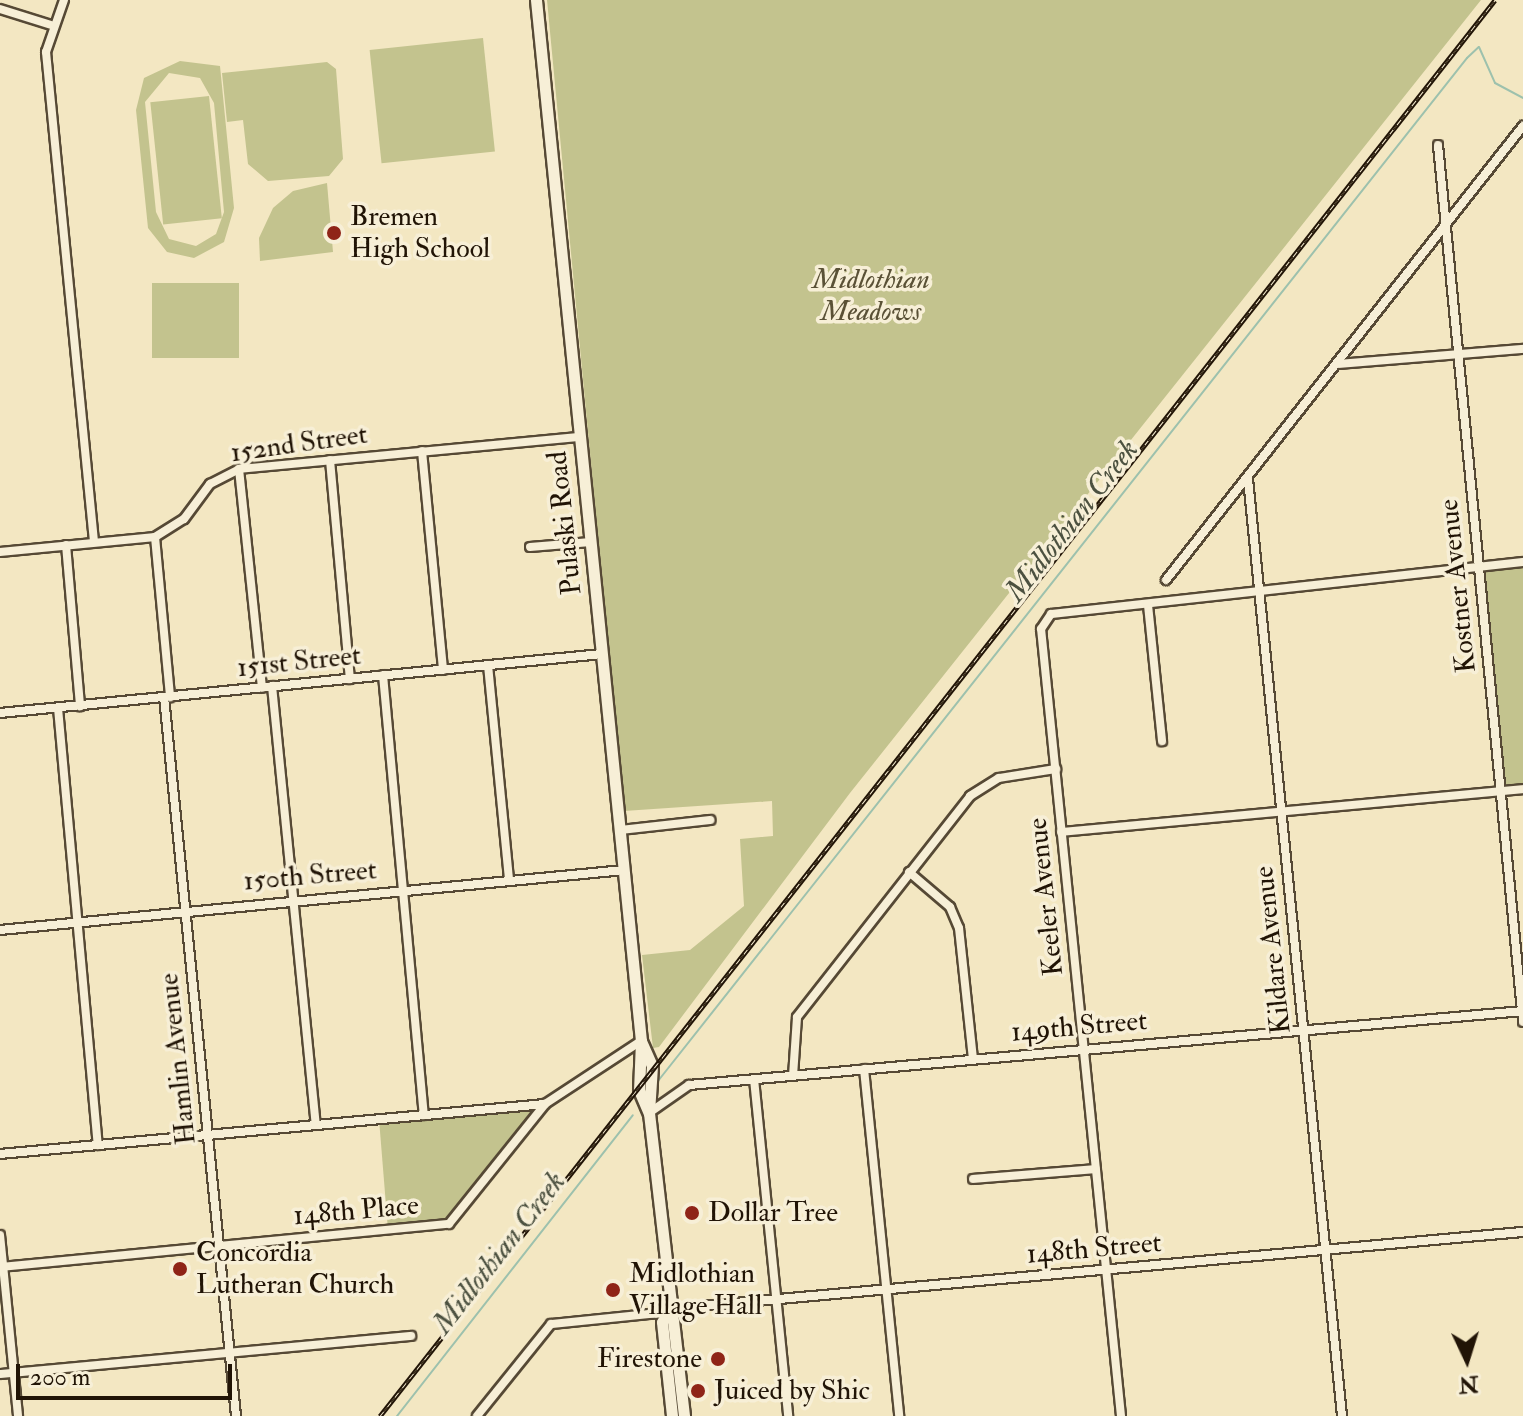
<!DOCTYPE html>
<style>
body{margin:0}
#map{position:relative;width:1523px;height:1416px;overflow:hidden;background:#f3e7c2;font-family:"IM FELL Double Pica",serif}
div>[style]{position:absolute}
.green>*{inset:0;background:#c3c38e;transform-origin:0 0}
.stream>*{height:2px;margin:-1px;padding:0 1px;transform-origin:1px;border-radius:1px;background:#9dc1ad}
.roads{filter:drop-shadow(2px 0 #564935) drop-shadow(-2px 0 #564935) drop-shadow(0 2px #564935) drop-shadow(0 -2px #564935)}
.minor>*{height:8px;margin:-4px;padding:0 4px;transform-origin:4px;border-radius:4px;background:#f7efd7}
.secondary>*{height:11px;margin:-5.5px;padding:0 5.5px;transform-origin:5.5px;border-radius:5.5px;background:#f7efd7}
.rail>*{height:5px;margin-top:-2.5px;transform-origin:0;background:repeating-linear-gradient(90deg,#f7efd7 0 6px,#211406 0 12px);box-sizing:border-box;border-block:2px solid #211406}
.dots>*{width:22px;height:22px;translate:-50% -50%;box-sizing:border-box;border:4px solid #f7efd7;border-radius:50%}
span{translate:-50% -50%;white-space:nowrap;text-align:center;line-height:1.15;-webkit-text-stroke:7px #f7efd7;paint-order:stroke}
.poi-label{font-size:28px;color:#211406}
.left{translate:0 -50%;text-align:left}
.right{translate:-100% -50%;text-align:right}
.park-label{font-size:28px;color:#5a5136;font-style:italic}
.street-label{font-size:28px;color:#211406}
.water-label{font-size:30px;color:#4c5140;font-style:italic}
.north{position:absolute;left:1427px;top:1320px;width:80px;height:80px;-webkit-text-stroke:6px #f7efd7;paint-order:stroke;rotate:176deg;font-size:22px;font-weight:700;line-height:32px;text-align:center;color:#211406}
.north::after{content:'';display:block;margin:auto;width:28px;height:36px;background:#211406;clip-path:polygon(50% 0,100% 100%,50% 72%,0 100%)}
.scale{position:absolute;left:16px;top:1364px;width:216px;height:36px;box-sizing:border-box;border:4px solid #211406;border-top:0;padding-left:10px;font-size:24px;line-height:28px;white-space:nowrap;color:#211406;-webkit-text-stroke:6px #f7efd7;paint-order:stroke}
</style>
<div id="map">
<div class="green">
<div style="clip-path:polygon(547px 0,1481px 0,850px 793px,659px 1047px,653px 1048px,642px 955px,690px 950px,744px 906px,740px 839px,773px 836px,772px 801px,624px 811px)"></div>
<div style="left:483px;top:38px;width:114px;height:114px;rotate:84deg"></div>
<div style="clip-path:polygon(evenodd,180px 61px,220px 66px,234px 208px,224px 242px,194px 258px,167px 252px,148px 228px,136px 110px,144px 78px,180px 61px,169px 73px,200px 78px,214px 103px,224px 212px,216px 234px,196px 246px,169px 239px,156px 212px,145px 102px,169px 73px)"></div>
<div style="clip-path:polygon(327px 62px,336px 69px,343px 159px,329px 176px,268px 181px,248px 164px,243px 120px,227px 122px,222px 73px)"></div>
<div style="left:209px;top:96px;width:123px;height:59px;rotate:84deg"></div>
<div style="clip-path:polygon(327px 183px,333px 252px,260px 261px,259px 238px,273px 208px,293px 191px)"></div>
<div style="left:239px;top:283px;width:75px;height:87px;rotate:90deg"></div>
<div style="clip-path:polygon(1523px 562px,1523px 789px,1500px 791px,1478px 566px)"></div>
<div style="clip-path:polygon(545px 1104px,449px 1224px,388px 1230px,379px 1119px)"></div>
</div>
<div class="stream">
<div style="left:658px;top:1081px;width:1304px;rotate:-51.66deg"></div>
<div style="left:1467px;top:58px;width:16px;rotate:-43deg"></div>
<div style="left:1479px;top:47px;width:39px;rotate:66deg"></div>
<div style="left:1495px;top:83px;width:32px;rotate:28deg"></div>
<div style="left:397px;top:1416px;width:382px;rotate:-51.9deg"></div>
</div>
<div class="roads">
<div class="minor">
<div style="left:64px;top:0;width:55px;rotate:109.1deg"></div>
<div style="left:46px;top:52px;width:492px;rotate:84.4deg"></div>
<div style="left:0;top:9px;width:53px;rotate:17.4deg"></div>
<div style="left:1438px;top:145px;width:881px;rotate:84.46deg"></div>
<div style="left:1339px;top:364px;width:185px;rotate:-4.7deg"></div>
<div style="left:422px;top:451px;width:220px;rotate:84.5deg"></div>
<div style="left:330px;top:460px;width:220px;rotate:84.8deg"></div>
<div style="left:239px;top:469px;width:220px;rotate:84deg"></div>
<div style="left:1248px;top:479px;width:942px;rotate:84.27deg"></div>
<div style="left:155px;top:537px;width:161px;rotate:84.6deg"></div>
<div style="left:66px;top:545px;width:162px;rotate:85deg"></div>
<div style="left:530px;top:547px;width:61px;rotate:-4.7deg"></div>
<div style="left:0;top:552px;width:156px;rotate:-5.5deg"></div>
<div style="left:155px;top:537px;width:34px;rotate:-32deg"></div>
<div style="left:184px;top:519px;width:44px;rotate:-53.4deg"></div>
<div style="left:210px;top:484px;width:33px;rotate:-27deg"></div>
<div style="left:239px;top:469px;width:342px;rotate:-5.4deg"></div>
<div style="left:1166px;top:580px;width:578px;rotate:-51.82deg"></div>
<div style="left:1148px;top:605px;width:137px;rotate:84.1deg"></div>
<div style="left:488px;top:665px;width:216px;rotate:84.4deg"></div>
<div style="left:383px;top:675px;width:442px;rotate:84.7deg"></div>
<div style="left:272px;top:686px;width:441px;rotate:84.3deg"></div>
<div style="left:164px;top:697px;width:723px;rotate:84.28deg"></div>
<div style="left:58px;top:708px;width:439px;rotate:84.8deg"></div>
<div style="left:0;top:713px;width:605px;rotate:-5.6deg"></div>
<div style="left:620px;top:830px;width:91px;rotate:-6.3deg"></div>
<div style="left:1061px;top:832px;width:464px;rotate:-5.3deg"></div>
<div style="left:909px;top:872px;width:54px;rotate:40.5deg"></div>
<div style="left:950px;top:907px;width:23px;rotate:67deg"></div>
<div style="left:959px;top:928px;width:132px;rotate:83.9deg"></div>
<div style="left:0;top:930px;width:627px;rotate:-5.49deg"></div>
<div style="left:864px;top:1069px;width:349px;rotate:84.2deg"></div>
<div style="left:793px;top:1076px;width:59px;rotate:-86.1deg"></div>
<div style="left:797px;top:1017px;width:281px;rotate:-51.9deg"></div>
<div style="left:970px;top:796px;width:34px;rotate:-32deg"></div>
<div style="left:999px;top:778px;width:58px;rotate:-9deg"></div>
<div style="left:754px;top:1079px;width:339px;rotate:84.2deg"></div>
<div style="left:649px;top:1113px;width:49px;rotate:-35deg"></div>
<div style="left:689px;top:1085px;width:837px;rotate:-5.07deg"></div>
<div style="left:0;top:1154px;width:547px;rotate:-5.24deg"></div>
<div style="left:973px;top:1179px;width:123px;rotate:-4.6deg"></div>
<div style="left:0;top:1235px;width:182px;rotate:84.3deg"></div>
<div style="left:0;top:1267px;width:451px;rotate:-5.5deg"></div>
<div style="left:449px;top:1224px;width:154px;rotate:-51.3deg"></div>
<div style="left:545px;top:1104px;width:115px;rotate:-33.3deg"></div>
<div style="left:668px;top:1309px;width:858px;rotate:-5.15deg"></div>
<div style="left:0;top:1374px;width:413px;rotate:-5.3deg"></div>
<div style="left:477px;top:1416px;width:118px;rotate:-51.2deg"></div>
<div style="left:551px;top:1324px;width:119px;rotate:-5.8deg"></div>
<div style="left:1121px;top:1416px;width:791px;rotate:-95.8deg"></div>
<div style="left:1041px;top:629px;width:18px;rotate:-56deg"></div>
<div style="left:1051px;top:614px;width:475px;rotate:-6.3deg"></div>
</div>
<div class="secondary">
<div style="left:536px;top:0;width:1046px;rotate:84.24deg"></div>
<div style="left:641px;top:1041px;width:49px;rotate:92.3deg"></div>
<div style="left:639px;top:1090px;width:25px;rotate:67deg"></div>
<div style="left:649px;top:1113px;width:305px;rotate:83.4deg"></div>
<div style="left:641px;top:1041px;width:27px;rotate:66deg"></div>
<div style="left:652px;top:1066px;width:47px;rotate:93.7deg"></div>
<div style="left:669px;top:1312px;width:12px;rotate:125deg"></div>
<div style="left:662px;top:1322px;width:95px;rotate:83.9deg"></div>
</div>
</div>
<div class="rail">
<div style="left:380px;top:1416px;width:1802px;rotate:-51.78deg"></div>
</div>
<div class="dots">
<div style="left:334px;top:233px;background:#8f2418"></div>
<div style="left:692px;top:1213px;background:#8f2418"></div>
<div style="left:180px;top:1269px;background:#8f2418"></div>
<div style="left:613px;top:1290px;background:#8f2418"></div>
<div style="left:718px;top:1359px;background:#8f2418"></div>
<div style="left:698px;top:1391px;background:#8f2418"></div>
</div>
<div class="poi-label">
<span class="left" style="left:350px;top:233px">Bremen<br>High School</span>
<span class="left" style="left:708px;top:1213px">Dollar Tree</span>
<span class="left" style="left:196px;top:1269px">Concordia<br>Lutheran Church</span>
<span class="left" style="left:629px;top:1290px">Midlothian<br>Village Hall</span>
<span class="right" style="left:702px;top:1359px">Firestone</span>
<span class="left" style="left:714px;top:1391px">Juiced by Shic</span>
</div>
<div class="park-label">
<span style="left:871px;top:296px">Midlothian<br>Meadows</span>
</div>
<div class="street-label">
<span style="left:299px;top:444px;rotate:-8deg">152nd Street</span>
<span style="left:565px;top:523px;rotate:-96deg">Pulaski Road</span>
<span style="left:1458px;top:586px;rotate:-96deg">Kostner Avenue</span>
<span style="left:299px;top:662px;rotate:-6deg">151st Street</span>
<span style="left:310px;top:876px;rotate:-5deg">150th Street</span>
<span style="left:1046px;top:897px;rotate:-96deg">Keeler Avenue</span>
<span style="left:1273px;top:950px;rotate:-96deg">Kildare Avenue</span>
<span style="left:1079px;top:1027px;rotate:-5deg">149th Street</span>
<span style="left:178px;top:1059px;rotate:-96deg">Hamlin Avenue</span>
<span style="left:356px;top:1211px;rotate:-5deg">148th Place</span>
<span style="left:1094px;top:1249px;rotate:-5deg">148th Street</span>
</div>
<div class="water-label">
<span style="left:1072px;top:521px;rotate:-52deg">Midlothian Creek</span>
<span style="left:499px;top:1253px;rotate:-52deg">Midlothian Creek</span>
</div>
<div class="north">N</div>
<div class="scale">200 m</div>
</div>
